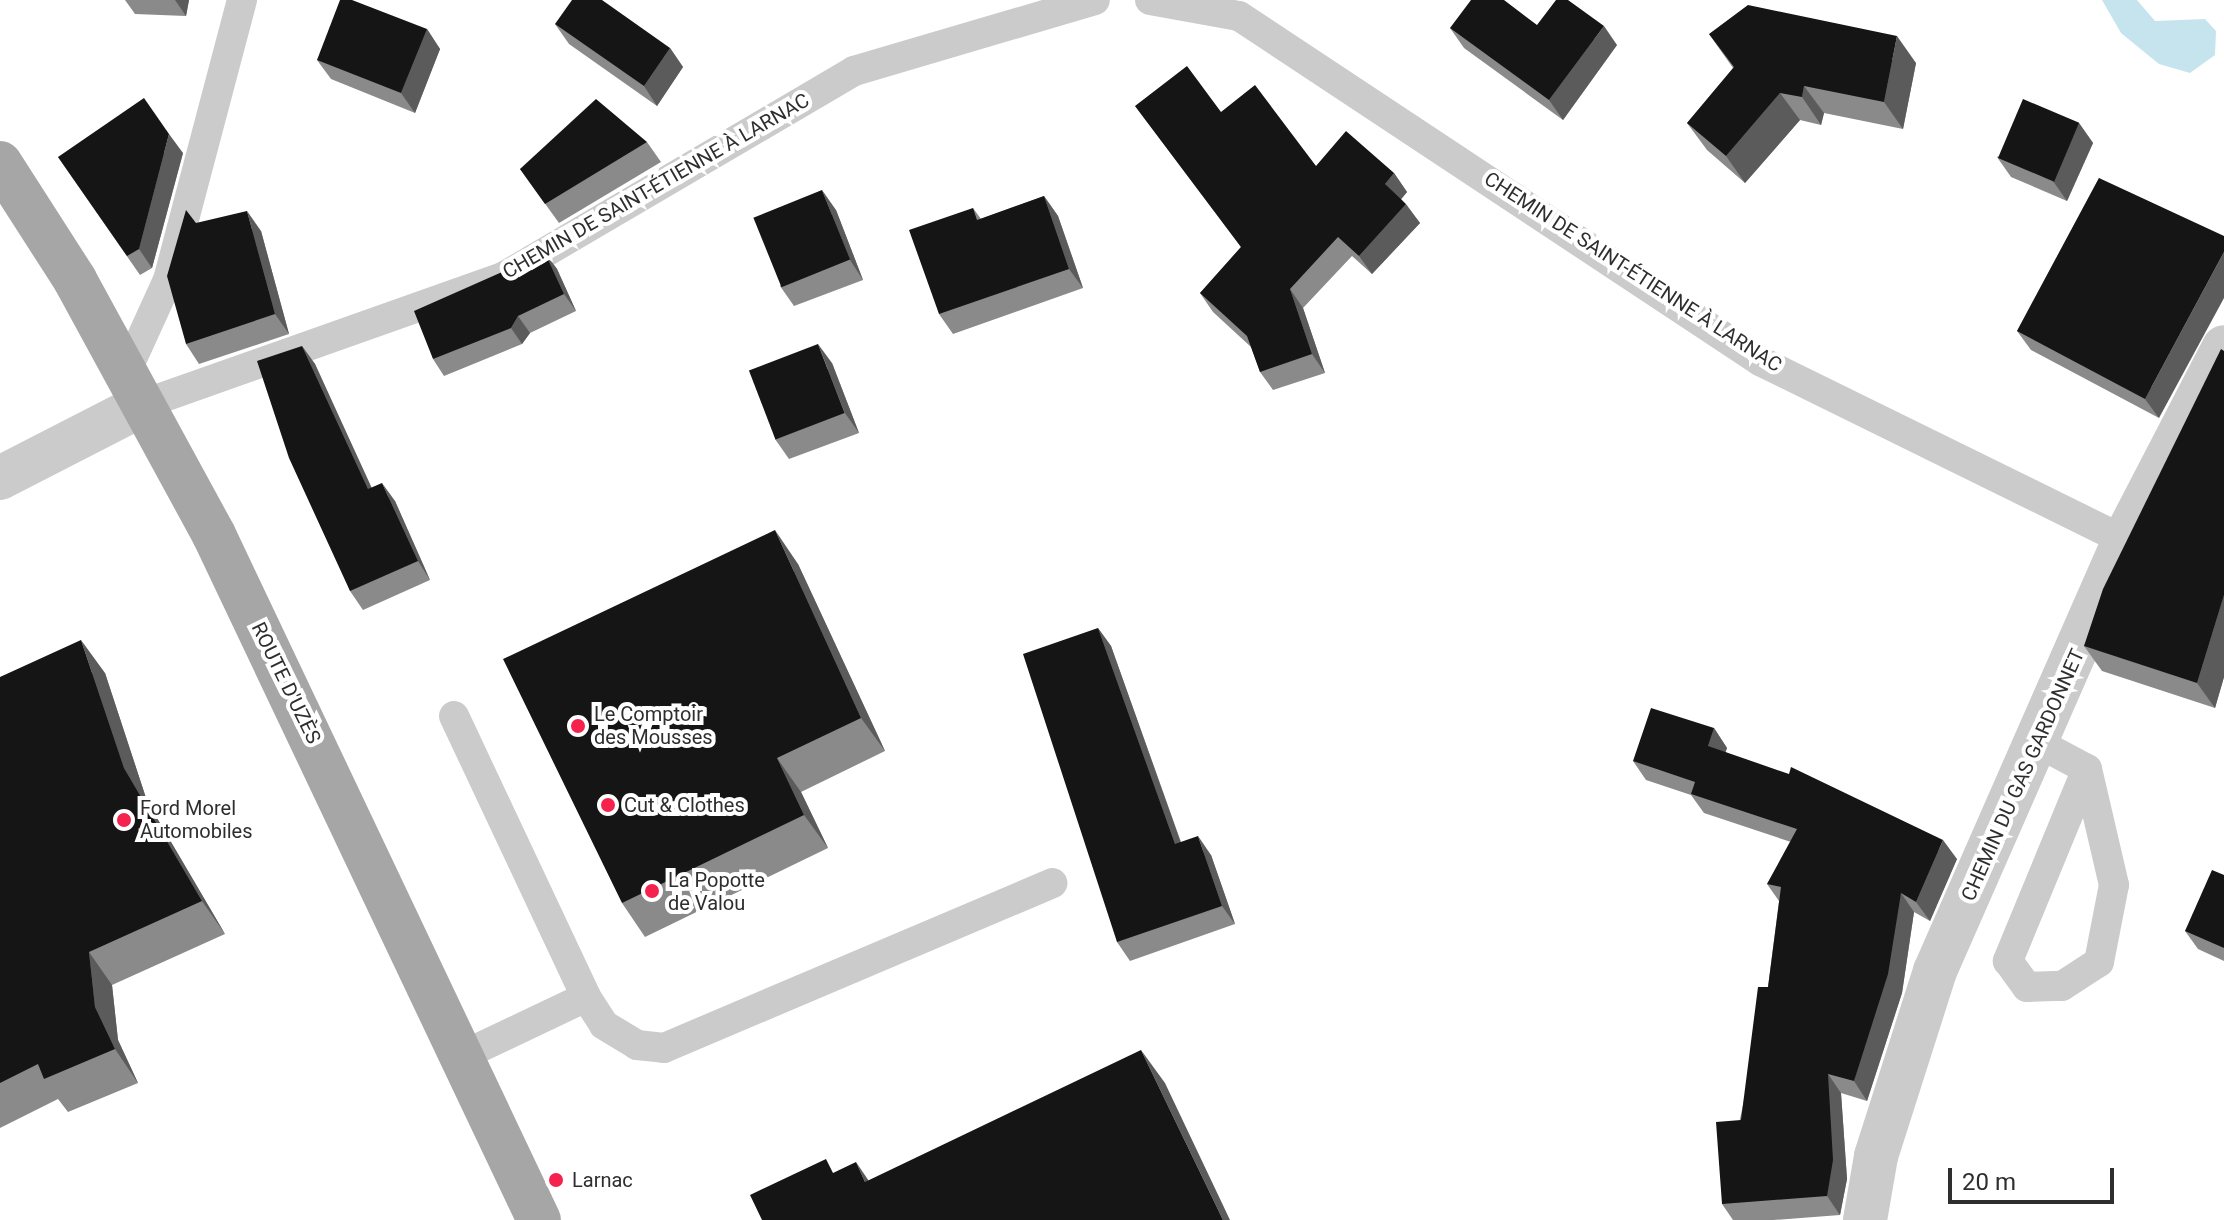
<!DOCTYPE html>
<meta charset="utf-8">
<style>
body{margin:0}
#map{position:relative;width:2224px;height:1220px;overflow:hidden;background:#fff;font-family:Roboto,sans-serif}
div>[style]{position:absolute}
.water>*{inset:0;background:#c5e4ee}
.service>*{height:30px;margin:-15px;padding:0 15px;transform-origin:15px;border-radius:15px;background:#cbcbcb}
.minor>*{height:44px;margin:-22px;padding:0 22px;transform-origin:22px;border-radius:22px;background:#cbcbcb}
.primary>*{height:44px;margin:-22px;padding:0 22px;transform-origin:22px;border-radius:22px;background:#a6a6a6}
.wall>*{inset:0;background:#8a8a8a}
.shaded-wall>*{inset:0;background:#5b5b5b}
.building>*{inset:0;background:#151515;transform-origin:0 0}
.dots>*{width:22px;height:22px;translate:-50% -50%;box-sizing:border-box;border:4px solid #fff;border-radius:50%}
span{translate:-50% -50%;white-space:nowrap;text-align:center;line-height:1.15;-webkit-text-stroke:8px #fff;paint-order:stroke}
.street-label{font-size:20px;color:#2e2e2e}
.poi-label{font-size:20px;color:#2e2e2e}
.left{translate:0 -50%;text-align:left}
.scale{position:absolute;left:1948px;top:1168px;width:166px;height:36px;box-sizing:border-box;border:4px solid #2e2e2e;border-top:0;padding-left:10px;font-size:24px;line-height:28px;white-space:nowrap;color:#2e2e2e;-webkit-text-stroke:6px #fff;paint-order:stroke}
</style>
<div id="map">
<div class="water">
<div style="clip-path:polygon(2102px 0,2137px 0,2155px 21px,2205px 19px,2216px 31px,2215px 55px,2190px 73px,2159px 64px,2121px 33px)"></div>
</div>
<div class="service">
<div style="left:1150px;top:0;width:90px;rotate:10.2deg"></div>
<div style="left:1239px;top:16px;width:625px;rotate:33.51deg"></div>
<div style="left:1760px;top:361px;width:406px;rotate:26.2deg"></div>
<div style="left:126px;top:372px;width:101px;rotate:-65.5deg"></div>
<div style="left:168px;top:280px;width:290px;rotate:-75.2deg"></div>
<div style="left:144px;top:404px;width:381px;rotate:-19.5deg"></div>
<div style="left:503px;top:277px;width:407px;rotate:-30.4deg"></div>
<div style="left:854px;top:71px;width:251px;rotate:-16.4deg"></div>
<div style="left:454px;top:716px;width:310px;rotate:64.8deg"></div>
<div style="left:586px;top:997px;width:137px;rotate:154.6deg"></div>
<div style="left:2040px;top:744px;width:53px;rotate:28deg"></div>
<div style="left:2087px;top:769px;width:208px;rotate:112.4deg"></div>
<div style="left:2008px;top:961px;width:32px;rotate:54deg"></div>
<div style="left:2027px;top:987px;width:35px;rotate:-2deg"></div>
<div style="left:2062px;top:986px;width:44px;rotate:-33deg"></div>
<div style="left:2099px;top:962px;width:78px;rotate:-79deg"></div>
<div style="left:2114px;top:885px;width:119px;rotate:-103.1deg"></div>
<div style="left:586px;top:997px;width:33px;rotate:57deg"></div>
<div style="left:604px;top:1025px;width:39px;rotate:31deg"></div>
<div style="left:637px;top:1045px;width:27px;rotate:6deg"></div>
<div style="left:664px;top:1048px;width:422px;rotate:-23deg"></div>
</div>
<div class="minor">
<div style="left:0;top:478px;width:162px;rotate:-27.2deg"></div>
<div style="left:1865px;top:1220px;width:65px;rotate:-80.2deg"></div>
<div style="left:1876px;top:1156px;width:194px;rotate:-72.3deg"></div>
<div style="left:1935px;top:971px;width:471px;rotate:-66.3deg"></div>
<div style="left:2124px;top:540px;width:217px;rotate:-62.6deg"></div>
</div>
<div class="primary">
<div style="left:0;top:163px;width:139px;rotate:57.3deg"></div>
<div style="left:75px;top:280px;width:290px;rotate:61.4deg"></div>
<div style="left:214px;top:535px;width:758px;rotate:64.62deg"></div>
</div>
<div class="wall">
<div style="clip-path:polygon(125px 0,189px 0,186px 16px,135px 14px)"></div>
<div style="clip-path:polygon(555px 24px,670px 48px,683px 67px,657px 106px,569px 44px)"></div>
<div style="clip-path:polygon(1537px 25px,1617px 45px,1563px 120px,1464px 48px,1450px 28px)"></div>
<div style="clip-path:polygon(427px 29px,440px 49px,415px 113px,331px 79px,317px 60px)"></div>
<div style="clip-path:polygon(1709px 34px,1916px 63px,1903px 129px,1824px 113px,1821px 125px,1800px 120px,1745px 183px,1707px 150px,1687px 123px,1733px 68px)"></div>
<div style="clip-path:polygon(1135px 106px,1221px 112px,1316px 166px,1394px 173px,1407px 192px,1401px 199px,1420px 223px,1372px 274px,1352px 256px,1303px 308px,1325px 373px,1273px 390px,1260px 372px,1251px 347px,1213px 312px,1200px 293px,1241px 247px)"></div>
<div style="clip-path:polygon(2079px 123px,2093px 143px,2067px 201px,2011px 177px,1997px 157px)"></div>
<div style="clip-path:polygon(647px 142px,661px 162px,559px 223px,520px 169px)"></div>
<div style="clip-path:polygon(183px 153px,152px 268px,140px 275px,58px 157px)"></div>
<div style="clip-path:polygon(2099px 178px,2159px 418px,2031px 350px,2017px 331px)"></div>
<div style="clip-path:polygon(1044px 196px,1058px 216px,1083px 288px,953px 334px,939px 314px,973px 208px,981px 219px)"></div>
<div style="clip-path:polygon(836px 210px,863px 280px,794px 306px,780px 286px)"></div>
<div style="clip-path:polygon(196px 223px,261px 231px,289px 334px,199px 364px,186px 344px)"></div>
<div style="clip-path:polygon(545px 253px,557px 269px,576px 311px,530px 333px,522px 344px,444px 376px,433px 359px)"></div>
<div style="clip-path:polygon(302px 346px,315px 364px,371px 488px,395px 501px,430px 580px,363px 610px,350px 591px)"></div>
<div style="clip-path:polygon(2224px 351px,2224px 677px,2215px 708px,2102px 671px,2084px 646px)"></div>
<div style="clip-path:polygon(832px 363px,859px 433px,789px 459px,775px 439px)"></div>
<div style="clip-path:polygon(798px 564px,885px 751px,801px 792px,828px 848px,645px 937px,622px 903px)"></div>
<div style="clip-path:polygon(1098px 628px,1111px 646px,1181px 842px,1211px 855px,1235px 924px,1130px 961px,1117px 942px)"></div>
<div style="clip-path:polygon(105px 673px,147px 801px,225px 934px,112px 985px,118px 1040px,138px 1083px,68px 1112px,58px 1099px,0 1128px,0 677px)"></div>
<div style="clip-path:polygon(1714px 728px,1727px 748px,1725px 752px,1957px 859px,1930px 921px,1914px 912px,1902px 993px,1867px 1101px,1841px 1093px,1847px 1179px,1840px 1215px,1773px 1220px,1733px 1220px,1722px 1204px,1768px 987px,1779px 901px,1767px 884px,1791px 842px,1704px 813px,1691px 795px,1646px 780px,1633px 761px)"></div>
<div style="clip-path:polygon(2224px 875px,2224px 961px,2198px 949px,2185px 931px)"></div>
</div>
<div class="shaded-wall">
<div style="clip-path:polygon(175px 0,189px 0,186px 16px)"></div>
<div style="clip-path:polygon(1604px 26px,1617px 45px,1563px 120px,1549px 100px)"></div>
<div style="clip-path:polygon(427px 29px,440px 49px,415px 113px,401px 93px)"></div>
<div style="clip-path:polygon(1897px 36px,1916px 63px,1903px 129px,1884px 102px)"></div>
<div style="clip-path:polygon(670px 48px,683px 67px,657px 106px,644px 86px)"></div>
<div style="clip-path:polygon(1804px 86px,1824px 113px,1821px 125px,1802px 97px)"></div>
<div style="clip-path:polygon(1780px 93px,1800px 120px,1745px 183px,1726px 156px)"></div>
<div style="clip-path:polygon(2079px 123px,2093px 143px,2067px 201px,2053px 181px)"></div>
<div style="clip-path:polygon(169px 134px,183px 153px,152px 268px,139px 249px)"></div>
<div style="clip-path:polygon(1394px 173px,1407px 192px,1398px 203px,1385px 184px)"></div>
<div style="clip-path:polygon(822px 190px,836px 210px,863px 280px,850px 260px)"></div>
<div style="clip-path:polygon(1044px 196px,1058px 216px,1083px 288px,1069px 269px)"></div>
<div style="clip-path:polygon(1406px 204px,1420px 223px,1372px 274px,1359px 256px)"></div>
<div style="clip-path:polygon(247px 211px,261px 231px,289px 334px,275px 314px)"></div>
<div style="clip-path:polygon(2224px 252px,2224px 298px,2159px 418px,2145px 399px)"></div>
<div style="clip-path:polygon(545px 253px,557px 269px,576px 311px,564px 294px)"></div>
<div style="clip-path:polygon(1290px 289px,1303px 308px,1325px 373px,1312px 354px)"></div>
<div style="clip-path:polygon(518px 316px,530px 333px,522px 344px,511px 328px)"></div>
<div style="clip-path:polygon(818px 344px,832px 363px,859px 433px,845px 413px)"></div>
<div style="clip-path:polygon(302px 346px,315px 364px,381px 508px,368px 489px)"></div>
<div style="clip-path:polygon(382px 483px,395px 501px,430px 580px,418px 561px)"></div>
<div style="clip-path:polygon(775px 530px,798px 564px,885px 751px,861px 718px)"></div>
<div style="clip-path:polygon(2224px 595px,2224px 677px,2215px 708px,2197px 683px)"></div>
<div style="clip-path:polygon(1098px 628px,1111px 646px,1188px 863px,1175px 844px)"></div>
<div style="clip-path:polygon(81px 640px,105px 673px,147px 801px,225px 934px,202px 901px,124px 768px)"></div>
<div style="clip-path:polygon(1714px 728px,1727px 748px,1721px 766px,1708px 746px)"></div>
<div style="clip-path:polygon(777px 758px,801px 792px,828px 848px,804px 815px)"></div>
<div style="clip-path:polygon(1198px 836px,1211px 855px,1235px 924px,1222px 906px)"></div>
<div style="clip-path:polygon(1943px 840px,1957px 859px,1930px 921px,1916px 902px)"></div>
<div style="clip-path:polygon(1901px 893px,1914px 912px,1902px 993px,1867px 1101px,1854px 1081px)"></div>
<div style="clip-path:polygon(89px 952px,112px 985px,118px 1040px,138px 1083px,115px 1049px,95px 1007px)"></div>
<div style="clip-path:polygon(1141px 1050px,1165px 1083px,1230px 1220px,1223px 1220px)"></div>
<div style="clip-path:polygon(1828px 1074px,1841px 1093px,1847px 1179px,1840px 1215px,1827px 1196px)"></div>
<div style="clip-path:polygon(856px 1162px,879px 1196px,865px 1182px)"></div>
</div>
<div class="building">
<div style="clip-path:polygon(340px 0,352px 0,427px 29px,401px 93px,317px 60px)"></div>
<div style="clip-path:polygon(572px 0,602px 0,670px 48px,644px 86px,555px 24px)"></div>
<div style="clip-path:polygon(1471px 0,1504px 0,1537px 25px,1556px 0,1568px 0,1604px 26px,1549px 100px,1450px 28px)"></div>
<div style="clip-path:polygon(1748px 5px,1897px 36px,1884px 102px,1804px 86px,1802px 97px,1780px 93px,1726px 156px,1687px 123px,1734px 67px,1709px 34px)"></div>
<div style="clip-path:polygon(1187px 66px,1221px 112px,1255px 85px,1316px 166px,1346px 131px,1394px 173px,1385px 184px,1406px 204px,1359px 256px,1338px 237px,1290px 289px,1312px 354px,1260px 372px,1247px 336px,1200px 293px,1241px 247px,1135px 106px)"></div>
<div style="clip-path:polygon(144px 98px,169px 134px,139px 249px,127px 256px,58px 157px)"></div>
<div style="clip-path:polygon(596px 99px,647px 142px,545px 204px,520px 169px)"></div>
<div style="left:2023px;top:99px;width:61px;height:64px;rotate:23deg"></div>
<div style="clip-path:polygon(2099px 178px,2224px 236px,2224px 252px,2145px 399px,2017px 331px)"></div>
<div style="left:822px;top:190px;width:75px;height:74px;rotate:68deg"></div>
<div style="clip-path:polygon(1044px 196px,1069px 269px,939px 314px,909px 230px,973px 208px,977px 220px)"></div>
<div style="clip-path:polygon(186px 210px,196px 223px,247px 211px,275px 314px,186px 344px,167px 276px)"></div>
<div style="clip-path:polygon(545px 253px,564px 294px,518px 316px,511px 328px,433px 359px,414px 311px)"></div>
<div style="left:818px;top:344px;width:74px;height:74px;rotate:69deg"></div>
<div style="clip-path:polygon(302px 346px,368px 489px,382px 483px,418px 561px,350px 591px,289px 458px,257px 361px)"></div>
<div style="clip-path:polygon(2221px 349px,2224px 351px,2224px 595px,2197px 683px,2084px 646px,2103px 589px)"></div>
<div style="clip-path:polygon(775px 530px,861px 718px,777px 758px,804px 815px,622px 903px,503px 659px)"></div>
<div style="clip-path:polygon(1098px 628px,1175px 844px,1198px 836px,1222px 906px,1117px 942px,1023px 654px)"></div>
<div style="clip-path:polygon(81px 640px,124px 768px,202px 901px,89px 952px,95px 1007px,115px 1049px,44px 1079px,38px 1064px,0 1083px,0 677px)"></div>
<div style="clip-path:polygon(1651px 708px,1714px 728px,1708px 746px,1789px 774px,1791px 767px,1943px 840px,1916px 902px,1901px 893px,1888px 974px,1854px 1081px,1828px 1074px,1833px 1160px,1827px 1196px,1722px 1204px,1716px 1122px,1741px 1120px,1758px 987px,1768px 987px,1781px 887px,1767px 884px,1797px 829px,1691px 794px,1695px 782px,1633px 761px)"></div>
<div style="clip-path:polygon(2212px 870px,2224px 875px,2224px 948px,2185px 931px)"></div>
<div style="clip-path:polygon(1141px 1050px,1223px 1220px,762px 1220px,750px 1195px,826px 1159px,833px 1173px,856px 1162px,865px 1182px)"></div>
</div>
<div class="dots">
<div style="left:578px;top:726px;background:#f4224c"></div>
<div style="left:608px;top:805px;background:#f4224c"></div>
<div style="left:124px;top:820px;background:#f4224c"></div>
<div style="left:652px;top:891px;background:#f4224c"></div>
<div style="left:556px;top:1180px;background:#f4224c"></div>
</div>
<div class="street-label">
<span style="left:656px;top:186px;rotate:-30deg">CHEMIN DE SAINT-ÉTIENNE À LARNAC</span>
<span style="left:1633px;top:272px;rotate:33deg">CHEMIN DE SAINT-ÉTIENNE À LARNAC</span>
<span style="left:286px;top:683px;rotate:64deg">ROUTE D'UZÈS</span>
<span style="left:2023px;top:775px;rotate:-66deg">CHEMIN DU GAS GARDONNET</span>
</div>
<div class="poi-label">
<span class="left" style="left:594px;top:726px">Le Comptoir<br>des Mousses</span>
<span class="left" style="left:624px;top:805px">Cut &amp; Clothes</span>
<span class="left" style="left:140px;top:820px">Ford Morel<br>Automobiles</span>
<span class="left" style="left:668px;top:892px">La Popotte<br>de Valou</span>
<span class="left" style="left:572px;top:1180px">Larnac</span>
</div>
<div class="scale">20 m</div>
</div>
